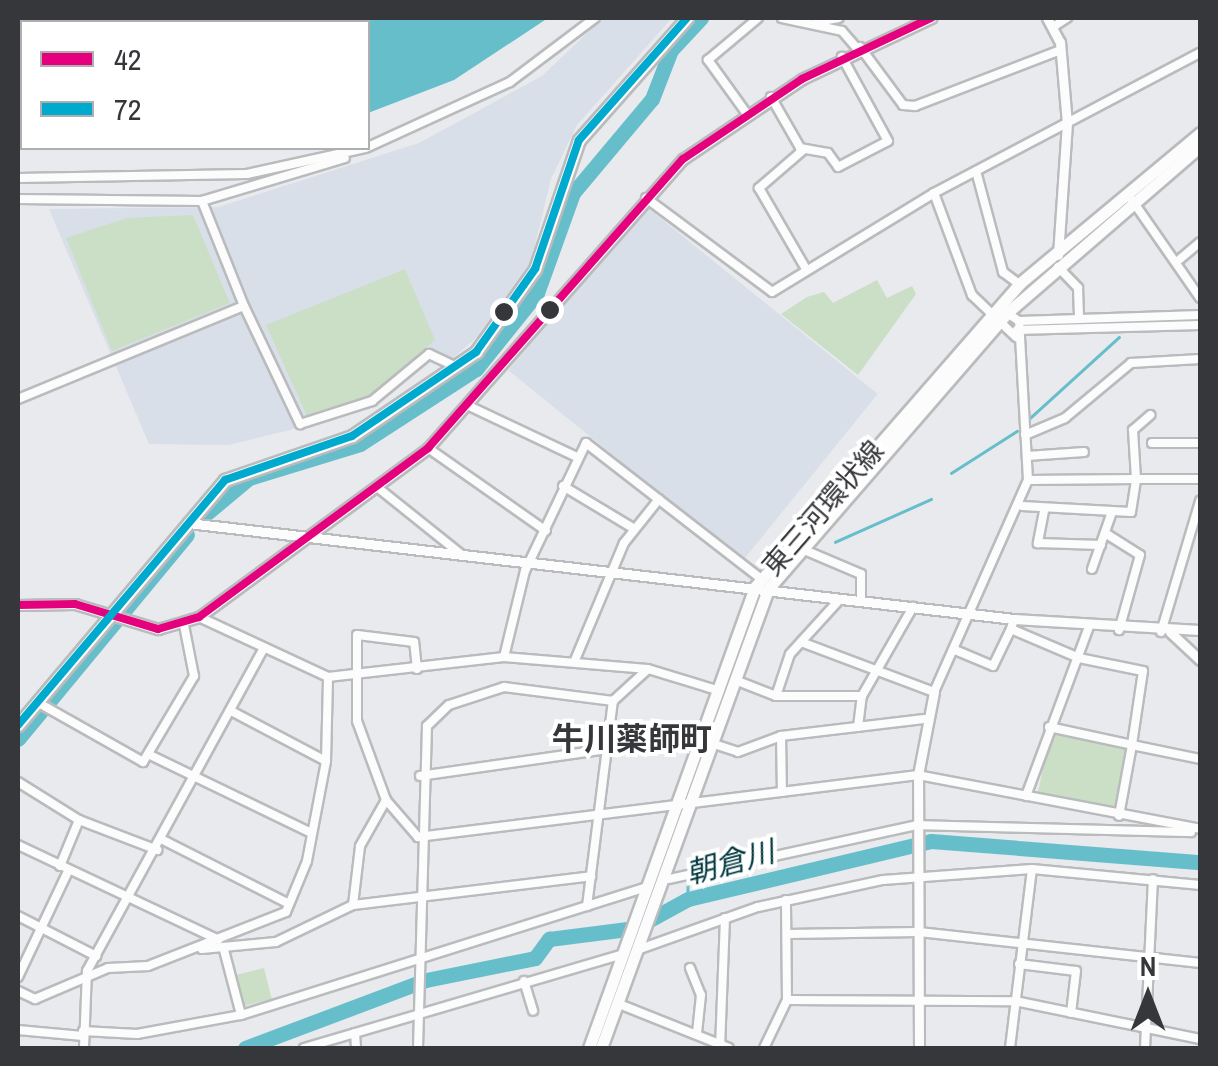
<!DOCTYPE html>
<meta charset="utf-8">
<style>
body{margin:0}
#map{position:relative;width:1218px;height:1066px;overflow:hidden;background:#e8eaed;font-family:"Archivo Narrow","Noto Sans JP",sans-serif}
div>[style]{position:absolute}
.built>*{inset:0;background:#d9dfe8;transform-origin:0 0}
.green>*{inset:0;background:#cbdec6;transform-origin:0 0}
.water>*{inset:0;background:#66becb}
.stream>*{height:2.5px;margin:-1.25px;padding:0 1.25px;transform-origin:1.25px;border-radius:1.25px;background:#66becb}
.river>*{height:15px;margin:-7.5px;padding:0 7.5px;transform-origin:7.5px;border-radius:7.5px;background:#66becb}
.roads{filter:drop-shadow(2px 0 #b9bbbd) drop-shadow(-2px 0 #b9bbbd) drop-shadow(0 2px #b9bbbd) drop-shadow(0 -2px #b9bbbd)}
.minor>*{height:8px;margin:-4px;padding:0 4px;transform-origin:4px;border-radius:4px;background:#fcfcfc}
.tertiary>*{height:9px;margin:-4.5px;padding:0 4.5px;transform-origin:4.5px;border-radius:4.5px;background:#fcfcfc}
.primary>*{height:11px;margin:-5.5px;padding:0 5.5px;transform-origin:5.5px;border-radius:5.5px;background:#fcfcfc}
.bus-1>*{height:8px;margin:-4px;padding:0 4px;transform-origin:4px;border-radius:4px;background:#e5007d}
.bus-2>*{height:8px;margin:-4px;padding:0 4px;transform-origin:4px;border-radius:4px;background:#00a9ce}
.dots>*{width:28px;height:28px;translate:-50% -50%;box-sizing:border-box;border:5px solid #fff;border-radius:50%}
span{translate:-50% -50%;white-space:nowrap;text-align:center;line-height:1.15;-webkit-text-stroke:8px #fff;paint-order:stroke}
.street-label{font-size:28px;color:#35373a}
.water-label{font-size:30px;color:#00383f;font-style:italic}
.quarter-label{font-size:32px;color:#35373a;font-weight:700}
.frame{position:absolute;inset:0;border:20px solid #35373a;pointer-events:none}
.legend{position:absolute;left:20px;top:20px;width:350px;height:130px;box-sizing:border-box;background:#fff;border:2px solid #aeafb0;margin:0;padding:12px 18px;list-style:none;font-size:30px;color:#35373a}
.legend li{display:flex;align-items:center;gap:20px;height:50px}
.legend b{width:50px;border:2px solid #aeafb0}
.north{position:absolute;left:1098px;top:946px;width:100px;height:100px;-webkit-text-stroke:8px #fff;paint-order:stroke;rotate:0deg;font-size:28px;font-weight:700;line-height:40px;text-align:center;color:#35373a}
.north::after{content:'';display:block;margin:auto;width:35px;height:45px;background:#35373a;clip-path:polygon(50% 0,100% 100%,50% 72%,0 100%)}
</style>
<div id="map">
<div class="built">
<div style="clip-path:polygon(603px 18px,672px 18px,577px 125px,551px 179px,531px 261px,477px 337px,452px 359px,432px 349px,379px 393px,290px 430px,229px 445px,149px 444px,49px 209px,218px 207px,419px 143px,542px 76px)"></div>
<div style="left:643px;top:204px;width:302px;height:214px;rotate:39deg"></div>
</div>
<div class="green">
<div style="clip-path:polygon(193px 215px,230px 303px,112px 351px,66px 238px,127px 218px)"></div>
<div style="clip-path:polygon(405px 269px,435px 340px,370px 395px,307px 416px,266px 325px)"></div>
<div style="clip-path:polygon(877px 280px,887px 298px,912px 286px,916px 294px,858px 375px,781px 314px,807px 297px,824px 292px,833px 303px)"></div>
<div style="left:1051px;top:731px;width:79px;height:66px;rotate:12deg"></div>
<div style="left:264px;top:968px;width:32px;height:30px;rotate:76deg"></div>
</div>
<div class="water">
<div style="clip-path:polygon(260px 18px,548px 18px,454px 80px,368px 113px,368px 22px,231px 22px)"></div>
</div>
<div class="stream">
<div style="left:1030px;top:418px;width:120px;rotate:-42.3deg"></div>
<div style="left:951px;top:473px;width:78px;rotate:-32.5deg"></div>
<div style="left:835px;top:542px;width:105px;rotate:-24.1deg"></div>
<div style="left:688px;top:884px;width:15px;rotate:90deg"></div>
</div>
<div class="river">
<div style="left:207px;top:513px;width:55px;rotate:-39.8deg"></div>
<div style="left:249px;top:478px;width:116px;rotate:-17deg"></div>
<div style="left:360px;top:444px;width:138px;rotate:-32.9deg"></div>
<div style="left:476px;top:369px;width:97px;rotate:-51.2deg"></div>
<div style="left:537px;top:293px;width:106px;rotate:-70.2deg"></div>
<div style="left:573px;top:193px;width:123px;rotate:-50deg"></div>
<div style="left:652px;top:99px;width:53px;rotate:-68.8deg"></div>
<div style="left:671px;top:50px;width:44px;rotate:-46.8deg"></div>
<div style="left:18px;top:739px;width:265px;rotate:-50.4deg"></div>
<div style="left:245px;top:1048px;width:193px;rotate:-20.6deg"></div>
<div style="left:426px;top:980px;width:111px;rotate:-11.4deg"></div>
<div style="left:535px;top:958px;width:24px;rotate:-54deg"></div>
<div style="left:549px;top:939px;width:87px;rotate:-7.3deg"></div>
<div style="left:635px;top:928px;width:60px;rotate:-28.7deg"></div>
<div style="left:688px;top:899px;width:250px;rotate:-13.4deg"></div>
<div style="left:931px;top:841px;width:270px;rotate:4.5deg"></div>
</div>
<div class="roads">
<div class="minor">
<div style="left:782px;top:18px;width:61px;rotate:12.2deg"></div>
<div style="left:842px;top:31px;width:23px;rotate:49deg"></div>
<div style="left:816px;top:22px;width:23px;rotate:-10deg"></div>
<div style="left:1053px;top:27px;width:17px;rotate:-33deg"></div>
<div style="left:860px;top:47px;width:72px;rotate:53.4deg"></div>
<div style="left:903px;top:105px;width:12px;rotate:5deg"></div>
<div style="left:915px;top:106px;width:156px;rotate:-21deg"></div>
<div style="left:771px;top:97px;width:62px;rotate:60.1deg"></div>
<div style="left:802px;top:151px;width:57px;rotate:139.3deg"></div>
<div style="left:759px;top:188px;width:94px;rotate:59.9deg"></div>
<div style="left:747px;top:114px;width:67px;rotate:-125.8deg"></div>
<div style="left:708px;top:60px;width:65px;rotate:-40deg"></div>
<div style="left:368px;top:147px;width:156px;rotate:-24.6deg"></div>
<div style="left:510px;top:82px;width:106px;rotate:-37deg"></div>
<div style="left:800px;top:148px;width:28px;rotate:10deg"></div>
<div style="left:828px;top:153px;width:17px;rotate:54deg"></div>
<div style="left:838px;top:167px;width:56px;rotate:-27.5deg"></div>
<div style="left:888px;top:141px;width:96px;rotate:-118.7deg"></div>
<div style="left:976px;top:171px;width:105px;rotate:75deg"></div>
<div style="left:1003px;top:272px;width:20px;rotate:37deg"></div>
<div style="left:18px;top:178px;width:229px;rotate:-1deg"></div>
<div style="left:247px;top:174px;width:121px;rotate:-12.4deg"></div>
<div style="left:934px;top:193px;width:109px;rotate:69.6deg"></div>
<div style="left:972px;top:295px;width:61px;rotate:43.7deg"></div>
<div style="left:646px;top:198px;width:157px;rotate:36.7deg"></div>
<div style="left:772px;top:292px;width:190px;rotate:-31.4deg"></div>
<div style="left:934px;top:193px;width:301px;rotate:-27.8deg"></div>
<div style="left:18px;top:199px;width:184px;rotate:0.6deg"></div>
<div style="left:202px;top:201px;width:113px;rotate:68.2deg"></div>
<div style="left:1132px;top:200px;width:119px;rotate:55.2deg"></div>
<div style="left:202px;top:201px;width:149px;rotate:-16.7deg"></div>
<div style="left:1180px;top:259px;width:26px;rotate:-40deg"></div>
<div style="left:1058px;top:267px;width:29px;rotate:46deg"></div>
<div style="left:1078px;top:288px;width:31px;rotate:88deg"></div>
<div style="left:1019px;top:321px;width:181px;rotate:-1.9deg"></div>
<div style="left:1017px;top:330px;width:183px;rotate:-1.6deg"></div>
<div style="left:18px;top:399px;width:244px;rotate:-22.4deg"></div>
<div style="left:244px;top:306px;width:131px;rotate:64.6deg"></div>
<div style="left:300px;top:424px;width:76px;rotate:-17.7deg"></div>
<div style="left:372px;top:401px;width:74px;rotate:-39.5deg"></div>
<div style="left:429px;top:354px;width:29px;rotate:25deg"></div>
<div style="left:469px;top:406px;width:119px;rotate:25.3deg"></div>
<div style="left:1025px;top:435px;width:43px;rotate:-23deg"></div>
<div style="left:1065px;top:418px;width:86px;rotate:-39.8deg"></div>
<div style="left:1131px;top:363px;width:69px;rotate:-3.3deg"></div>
<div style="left:1152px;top:443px;width:48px"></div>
<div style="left:428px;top:448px;width:144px;rotate:35.1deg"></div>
<div style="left:1027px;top:456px;width:57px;rotate:-4deg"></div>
<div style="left:1028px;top:480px;width:108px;rotate:-0.5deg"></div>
<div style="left:1136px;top:479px;width:49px;rotate:-93.5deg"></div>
<div style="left:1133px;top:430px;width:23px;rotate:-41deg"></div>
<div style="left:563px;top:486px;width:82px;rotate:31deg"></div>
<div style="left:377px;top:487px;width:109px;rotate:38.7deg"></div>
<div style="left:1022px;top:506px;width:109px;rotate:3.2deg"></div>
<div style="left:1131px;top:512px;width:33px;rotate:-81deg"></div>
<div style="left:1136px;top:479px;width:64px"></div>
<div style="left:1044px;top:511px;width:33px;rotate:101deg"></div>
<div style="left:1038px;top:543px;width:63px;rotate:1.8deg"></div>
<div style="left:1105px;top:533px;width:41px;rotate:32.2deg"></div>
<div style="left:1140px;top:555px;width:78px;rotate:105.6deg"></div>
<div style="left:802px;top:549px;width:64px;rotate:23deg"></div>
<div style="left:861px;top:574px;width:27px;rotate:90deg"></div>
<div style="left:1092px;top:569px;width:60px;rotate:-70.7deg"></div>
<div style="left:199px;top:617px;width:142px;rotate:24.9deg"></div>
<div style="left:328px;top:677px;width:177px;rotate:-6.5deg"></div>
<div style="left:504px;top:657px;width:144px;rotate:4.8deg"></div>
<div style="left:648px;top:669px;width:75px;rotate:17deg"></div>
<div style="left:1014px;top:619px;width:10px;rotate:107deg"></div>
<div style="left:1011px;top:629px;width:74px;rotate:23.1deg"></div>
<div style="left:1079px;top:658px;width:65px;rotate:11.5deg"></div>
<div style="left:1143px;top:671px;width:75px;rotate:98.5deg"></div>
<div style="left:1132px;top:745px;width:69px;rotate:11.6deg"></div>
<div style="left:1161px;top:632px;width:137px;rotate:-73.4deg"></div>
<div style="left:801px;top:642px;width:142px;rotate:20.6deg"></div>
<div style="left:934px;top:692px;width:232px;rotate:-66.1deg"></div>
<div style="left:1028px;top:480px;width:159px;rotate:-93.2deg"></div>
<div style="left:1019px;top:321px;width:18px;rotate:-146deg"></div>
<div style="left:955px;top:650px;width:41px;rotate:22.8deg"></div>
<div style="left:993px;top:666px;width:41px;rotate:-64.1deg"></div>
<div style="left:504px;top:657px;width:89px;rotate:-76.3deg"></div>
<div style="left:525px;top:571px;width:142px;rotate:-64.5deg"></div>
<div style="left:586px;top:443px;width:225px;rotate:37.8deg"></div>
<div style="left:575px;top:660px;width:127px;rotate:-67.3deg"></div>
<div style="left:624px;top:543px;width:56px;rotate:-51.5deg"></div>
<div style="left:417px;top:669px;width:27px;rotate:-96deg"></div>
<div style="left:414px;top:642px;width:57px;rotate:-173deg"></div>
<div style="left:357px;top:635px;width:86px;rotate:90deg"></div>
<div style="left:357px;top:721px;width:84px;rotate:69.8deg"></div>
<div style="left:386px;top:800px;width:49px;rotate:49.1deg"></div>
<div style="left:418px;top:837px;width:504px;rotate:-7.07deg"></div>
<div style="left:918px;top:775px;width:287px;rotate:10.8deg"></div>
<div style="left:735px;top:680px;width:44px;rotate:21.3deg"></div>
<div style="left:776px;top:696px;width:86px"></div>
<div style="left:776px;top:696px;width:44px;rotate:-71.6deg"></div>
<div style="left:790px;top:654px;width:74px;rotate:-47.7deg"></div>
<div style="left:37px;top:702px;width:122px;rotate:29.5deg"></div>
<div style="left:143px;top:762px;width:100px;rotate:-59.3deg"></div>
<div style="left:194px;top:676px;width:52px;rotate:-101.1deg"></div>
<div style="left:233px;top:712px;width:105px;rotate:27.8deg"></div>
<div style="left:858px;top:727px;width:31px;rotate:-83deg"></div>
<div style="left:862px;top:696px;width:103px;rotate:-60.2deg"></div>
<div style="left:1049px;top:727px;width:85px;rotate:12.2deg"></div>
<div style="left:1132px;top:745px;width:72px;rotate:100.4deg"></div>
<div style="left:781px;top:736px;width:56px;rotate:89deg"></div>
<div style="left:714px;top:744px;width:25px;rotate:18deg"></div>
<div style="left:738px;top:752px;width:46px;rotate:-20.4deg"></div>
<div style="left:781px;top:736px;width:144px;rotate:-6.8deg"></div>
<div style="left:150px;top:755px;width:179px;rotate:25.8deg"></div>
<div style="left:420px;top:776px;width:189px;rotate:-8.2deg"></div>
<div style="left:18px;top:782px;width:72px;rotate:31.9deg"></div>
<div style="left:79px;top:820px;width:84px;rotate:21deg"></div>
<div style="left:1026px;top:796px;width:180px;rotate:-69.6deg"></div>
<div style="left:163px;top:840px;width:141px;rotate:26.9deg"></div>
<div style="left:18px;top:845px;width:222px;rotate:25.3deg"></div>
<div style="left:60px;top:866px;width:50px;rotate:-67.6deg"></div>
<div style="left:669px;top:879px;width:254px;rotate:-12.3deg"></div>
<div style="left:917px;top:825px;width:274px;rotate:1.5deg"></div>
<div style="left:353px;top:905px;width:240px;rotate:-6.9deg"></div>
<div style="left:587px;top:906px;width:207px;rotate:-82.8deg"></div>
<div style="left:18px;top:916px;width:88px;rotate:27.1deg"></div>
<div style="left:787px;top:934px;width:132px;rotate:-0.9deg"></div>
<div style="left:919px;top:932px;width:283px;rotate:6.3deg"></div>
<div style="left:202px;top:949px;width:74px;rotate:-5.4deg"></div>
<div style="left:276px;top:942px;width:85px;rotate:-25.7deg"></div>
<div style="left:353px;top:905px;width:59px;rotate:-83.2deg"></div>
<div style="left:360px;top:846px;width:53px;rotate:-60.5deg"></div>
<div style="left:224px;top:950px;width:67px;rotate:75.3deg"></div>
<div style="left:637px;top:950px;width:128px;rotate:-19.6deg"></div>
<div style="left:758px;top:907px;width:128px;rotate:-12.2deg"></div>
<div style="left:883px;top:880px;width:149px;rotate:-4.2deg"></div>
<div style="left:1032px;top:869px;width:169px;rotate:5.4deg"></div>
<div style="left:1019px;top:964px;width:57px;rotate:7deg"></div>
<div style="left:1076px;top:971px;width:42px;rotate:96.8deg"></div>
<div style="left:690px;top:968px;width:29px;rotate:68deg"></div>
<div style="left:701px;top:995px;width:39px;rotate:96deg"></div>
<div style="left:18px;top:977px;width:117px;rotate:-64.7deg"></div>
<div style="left:524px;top:981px;width:31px;rotate:73deg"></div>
<div style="left:18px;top:991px;width:19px;rotate:25deg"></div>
<div style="left:35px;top:999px;width:79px;rotate:-23deg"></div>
<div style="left:108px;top:968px;width:40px;rotate:-2.9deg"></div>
<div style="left:148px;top:966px;width:148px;rotate:-21.4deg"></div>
<div style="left:286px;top:912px;width:55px;rotate:-67.6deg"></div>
<div style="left:307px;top:861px;width:102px;rotate:-79.2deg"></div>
<div style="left:326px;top:761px;width:84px;rotate:-88.6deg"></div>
<div style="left:787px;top:1000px;width:228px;rotate:0.3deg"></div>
<div style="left:1015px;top:1001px;width:189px;rotate:11.6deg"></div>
<div style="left:619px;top:1004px;width:118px;rotate:21.8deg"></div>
<div style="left:18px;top:1030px;width:65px;rotate:5.3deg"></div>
<div style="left:83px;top:1031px;width:54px;rotate:3.2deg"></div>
<div style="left:137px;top:1034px;width:106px;rotate:-10.4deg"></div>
<div style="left:241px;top:1015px;width:425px;rotate:-17.5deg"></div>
<div style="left:355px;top:1033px;width:15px;rotate:86deg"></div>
<div style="left:84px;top:1048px;width:77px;rotate:-87.8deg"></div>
<div style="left:87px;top:971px;width:367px;rotate:-61.3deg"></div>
<div style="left:304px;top:1048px;width:333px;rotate:-16.4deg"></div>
<div style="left:418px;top:1048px;width:322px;rotate:-88.4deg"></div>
<div style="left:427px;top:726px;width:30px;rotate:-44deg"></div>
<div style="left:449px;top:705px;width:58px;rotate:-18.1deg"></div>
<div style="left:504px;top:687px;width:110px;rotate:7.3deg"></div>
<div style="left:613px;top:701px;width:47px;rotate:-42.4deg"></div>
<div style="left:720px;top:1048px;width:130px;rotate:-87.8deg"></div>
<div style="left:764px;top:1048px;width:53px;rotate:-64.4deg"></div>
<div style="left:787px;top:1000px;width:100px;rotate:-90.6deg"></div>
<div style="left:1010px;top:1048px;width:180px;rotate:-83deg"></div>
<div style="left:1145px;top:1048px;width:169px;rotate:-87.3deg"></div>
</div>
<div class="tertiary">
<div style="left:1047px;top:18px;width:27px;rotate:62deg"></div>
<div style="left:1060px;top:42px;width:81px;rotate:85.1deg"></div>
<div style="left:1067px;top:123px;width:132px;rotate:93.9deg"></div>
<div style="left:188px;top:523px;width:832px;rotate:6.63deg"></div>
<div style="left:1014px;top:619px;width:186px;rotate:3.4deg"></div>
<div style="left:18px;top:605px;width:57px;rotate:-1deg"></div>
<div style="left:75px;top:604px;width:87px;rotate:16.8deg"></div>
<div style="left:158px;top:629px;width:43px;rotate:-16.3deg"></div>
<div style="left:199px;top:617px;width:285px;rotate:-36.4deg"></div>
<div style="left:428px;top:448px;width:385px;rotate:-48.6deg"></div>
<div style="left:683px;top:159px;width:143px;rotate:-33.9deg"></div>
<div style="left:802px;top:79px;width:143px;rotate:-25.3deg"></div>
<div style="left:1170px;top:632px;width:41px;rotate:43deg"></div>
<div style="left:919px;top:1048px;width:273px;rotate:-90.2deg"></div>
<div style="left:918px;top:775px;width:85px;rotate:-79.1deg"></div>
</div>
<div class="primary">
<div style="left:18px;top:725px;width:321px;rotate:-49.8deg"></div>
<div style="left:225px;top:480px;width:134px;rotate:-19.1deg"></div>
<div style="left:352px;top:436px;width:150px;rotate:-34.1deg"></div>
<div style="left:476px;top:352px;width:102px;rotate:-54.6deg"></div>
<div style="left:535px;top:269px;width:136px;rotate:-71.2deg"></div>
<div style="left:579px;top:140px;width:163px;rotate:-48.5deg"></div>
<div style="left:589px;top:1048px;width:490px;rotate:-70.2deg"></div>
<div style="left:755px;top:587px;width:402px;rotate:-48.9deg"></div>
<div style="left:1019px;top:284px;width:236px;rotate:-39.8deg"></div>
<div style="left:601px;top:1048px;width:488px;rotate:-70deg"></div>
<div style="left:768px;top:589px;width:367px;rotate:-49.1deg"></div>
<div style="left:1008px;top:312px;width:254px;rotate:-40.8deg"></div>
</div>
</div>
<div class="bus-1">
<div style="left:18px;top:605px;width:57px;rotate:-1deg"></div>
<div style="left:75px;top:604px;width:87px;rotate:16.8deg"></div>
<div style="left:158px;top:629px;width:43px;rotate:-16.3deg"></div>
<div style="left:199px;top:617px;width:285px;rotate:-36.4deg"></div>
<div style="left:428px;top:448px;width:385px;rotate:-48.6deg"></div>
<div style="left:683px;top:159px;width:143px;rotate:-33.9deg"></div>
<div style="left:802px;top:79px;width:143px;rotate:-25.3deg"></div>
</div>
<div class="bus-2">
<div style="left:18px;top:725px;width:321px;rotate:-49.8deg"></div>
<div style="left:225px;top:480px;width:134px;rotate:-19.1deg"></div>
<div style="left:352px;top:436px;width:150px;rotate:-34.1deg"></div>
<div style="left:476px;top:352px;width:102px;rotate:-54.6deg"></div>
<div style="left:535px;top:269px;width:136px;rotate:-71.2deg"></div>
<div style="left:579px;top:140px;width:163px;rotate:-48.5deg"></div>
</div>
<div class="dots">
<div style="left:550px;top:310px;background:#35373a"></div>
<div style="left:504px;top:312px;background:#35373a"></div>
</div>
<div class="street-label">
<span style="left:823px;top:508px;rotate:-49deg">東三河環状線</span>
</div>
<div class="water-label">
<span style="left:730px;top:862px;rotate:-15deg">朝倉川</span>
</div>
<div class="quarter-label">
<span style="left:632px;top:739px">牛川薬師町</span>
</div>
<div class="frame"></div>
<ul class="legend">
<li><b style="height:12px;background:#e5007d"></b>42</li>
<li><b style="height:12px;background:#00a9ce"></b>72</li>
</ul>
<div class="north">N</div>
</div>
